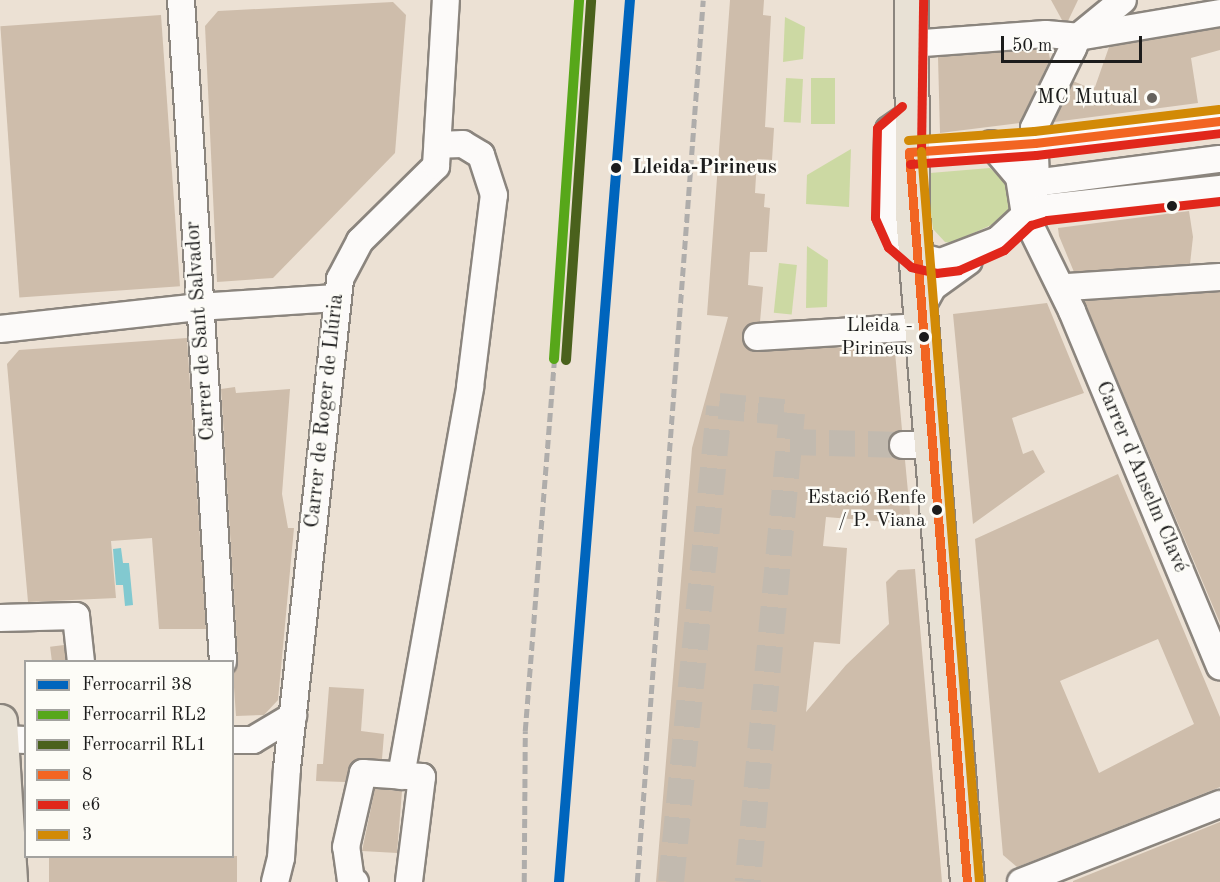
<!DOCTYPE html>
<meta charset="utf-8">
<style>
body{margin:0}
#map{position:relative;width:1220px;height:882px;overflow:hidden;background:#ece1d4;font-family:"Old Standard TT",serif}
div>[style]{position:absolute}
.green>*{inset:0;background:#ccd9a3;transform-origin:0 0}
.water>*{inset:0;background:#82c9d0}
.building>*{inset:0;background:#cebdab;transform-origin:0 0}
.minor-tunnel>*{height:26px;margin-top:-13px;transform-origin:0;background:repeating-linear-gradient(90deg,#c2baaf 0 26px,transparent 0 39px)}
.roads{filter:drop-shadow(2px 0 #8b857e) drop-shadow(-2px 0 #8b857e) drop-shadow(0 2px #8b857e) drop-shadow(0 -2px #8b857e)}
.minor>*{height:26px;margin:-13px;padding:0 13px;transform-origin:13px;border-radius:13px;background:#fcfaf9}
.major>*{height:33px;margin:-16.5px;padding:0 16.5px;transform-origin:16.5px;border-radius:16.5px;background:#e8e1d5}
.rail>*{height:4.5px;margin-top:-2.25px;transform-origin:0;background:repeating-linear-gradient(90deg,#afadab 0 9px,transparent 0 13.5px)}
.bus-1>*{height:9px;margin:-4.5px;padding:0 4.5px;transform-origin:4.5px;border-radius:4.5px;background:#f26522}
.bus-2>*{height:9px;margin:-4.5px;padding:0 4.5px;transform-origin:4.5px;border-radius:4.5px;background:#e1271b}
.bus-3>*{height:9px;margin:-4.5px;padding:0 4.5px;transform-origin:4.5px;border-radius:4.5px;background:#d28a06}
.rail-1>*{height:10px;margin:-5px;padding:0 5px;transform-origin:5px;border-radius:5px;background:#0065bd}
.rail-2>*{height:10px;margin:-5px;padding:0 5px;transform-origin:5px;border-radius:5px;background:#57a71a}
.rail-3>*{height:10px;margin:-5px;padding:0 5px;transform-origin:5px;border-radius:5px;background:#4a611c}
.dots>*{width:16px;height:16px;translate:-50% -50%;box-sizing:border-box;border:3px solid #fdfcf7;border-radius:50%}
span{translate:-50% -50%;white-space:nowrap;text-align:center;line-height:1.15;-webkit-text-stroke:5px #fdfcf7;paint-order:stroke}
.bus-label{font-size:20px;color:#1c1c1c}
.right{translate:-100% -50%;text-align:right}
.poi-label{font-size:21px;color:#1c1c1c}
.stop-label{font-size:21px;color:#1c1c1c;font-weight:700}
.left{translate:0 -50%;text-align:left}
.street-label{font-size:21px;color:#1c1c1c}
.legend{position:absolute;left:24px;top:660px;width:210px;height:198px;box-sizing:border-box;background:#fdfcf7;border:2px solid #a3a29f;margin:0;padding:8px 10px;list-style:none;font-size:18px;color:#1c1c1c}
.legend li{display:flex;align-items:center;gap:12px;height:30px}
.legend b{width:30px;border:2px solid #a3a29f}
.scale{position:absolute;left:1001px;top:36px;width:141px;height:27px;box-sizing:border-box;border:3px solid #1c1c1c;border-top:0;padding-left:8px;font-size:18px;line-height:21px;white-space:nowrap;color:#1c1c1c;-webkit-text-stroke:4px #fdfcf7;paint-order:stroke}
</style>
<div id="map">
<div class="green">
<div style="clip-path:polygon(785px 17px,805px 27px,803px 59px,783px 62px)"></div>
<div style="left:786px;top:78px;width:17px;height:44px;rotate:3deg"></div>
<div style="left:811px;top:78px;width:24px;height:46px"></div>
<div style="clip-path:polygon(851px 149px,849px 207px,806px 204px,807px 175px)"></div>
<div style="clip-path:polygon(990px 168px,1009px 186px,1009px 210px,998px 222px,951px 243px,945px 242px,933px 229px,927px 182px,930px 173px)"></div>
<div style="clip-path:polygon(807px 246px,828px 260px,827px 307px,806px 308px)"></div>
<div style="left:779px;top:263px;width:18px;height:50px;rotate:6deg"></div>
</div>
<div class="water">
<div style="clip-path:polygon(121px 548px,123px 563px,129px 563px,133px 605px,125px 606px,123px 585px,116px 585px,113px 549px)"></div>
</div>
<div class="building">
<div style="clip-path:polygon(730px 0,764px 0,763px 15px,771px 16px,765px 127px,774px 128px,772px 160px,757px 159px,755px 193px,765px 194px,764px 207px,770px 208px,767px 252px,750px 252px,748px 285px,763px 287px,760px 322px,744px 330px,744px 345px,758px 352px,832px 347px,895px 352px,902px 430px,890px 437px,888px 446px,895px 458px,905px 460px,911px 524px,826px 517px,823px 546px,847px 548px,840px 644px,814px 642px,806px 712px,846px 665px,889px 624px,886px 582px,898px 570px,915px 569px,942px 882px,656px 882px,692px 448px,728px 317px,707px 315px)"></div>
<div style="clip-path:polygon(1051px 0,1078px 0,1068px 21px,1062px 20px)"></div>
<div style="clip-path:polygon(393px 2px,406px 15px,395px 153px,273px 278px,217px 282px,205px 26px,218px 11px)"></div>
<div style="left:161px;top:15px;width:272px;height:161px;rotate:86deg"></div>
<div style="clip-path:polygon(1220px 28px,1220px 50px,1191px 58px,1198px 103px,1054px 122px,1073px 81px,1092px 89px,1095px 87px,1109px 47px)"></div>
<div style="clip-path:polygon(1048px 49px,1050px 59px,1020px 123px,940px 133px,938px 57px)"></div>
<div style="clip-path:polygon(1189px 211px,1193px 237px,1190px 264px,1074px 272px,1059px 236px,1058px 228px)"></div>
<div style="clip-path:polygon(1220px 292px,1220px 623px,1084px 301px)"></div>
<div style="clip-path:polygon(1047px 303px,1084px 393px,1012px 418px,1023px 454px,1033px 450px,1045px 472px,973px 524px,953px 314px)"></div>
<div style="clip-path:polygon(187px 338px,206px 629px,159px 629px,152px 538px,111px 541px,116px 598px,28px 602px,7px 364px,19px 350px)"></div>
<div style="clip-path:polygon(235px 387px,236px 393px,290px 389px,282px 494px,288px 528px,294px 528px,278px 700px,264px 715px,236px 716px,233px 673px,238px 661px,221px 389px)"></div>
<div style="clip-path:polygon(evenodd,1118px 474px,1220px 717px,1220px 787px,1017px 867px,1003px 855px,975px 539px,1118px 474px,1158px 639px,1194px 724px,1099px 773px,1060px 681px,1158px 639px)"></div>
<div style="left:64px;top:645px;width:17px;height:14px;rotate:83deg"></div>
<div style="clip-path:polygon(329px 687px,364px 689px,361px 731px,384px 734px,382px 759px,357px 759px,349px 769px,345px 782px,316px 781px,317px 764px,323px 764px)"></div>
<div style="clip-path:polygon(375px 789px,402px 791px,397px 853px,362px 851px)"></div>
<div style="clip-path:polygon(1220px 822px,1220px 882px,1073px 882px,1073px 881px)"></div>
<div style="left:49px;top:856px;width:188px;height:26px"></div>
</div>
<div class="minor-tunnel">
<div style="left:790px;top:442px;width:113px;rotate:1.5deg"></div>
<div style="left:671px;top:882px;width:478px;rotate:-84.2deg"></div>
<div style="left:719px;top:406px;width:73px;rotate:5.5deg"></div>
<div style="left:792px;top:413px;width:471px;rotate:95.4deg"></div>
</div>
<div class="roads">
<div class="minor">
<div style="left:181px;top:0;width:663px;rotate:86.37deg"></div>
<div style="left:910px;top:44px;width:136px;rotate:-4.2deg"></div>
<div style="left:1046px;top:34px;width:32px;rotate:5deg"></div>
<div style="left:1078px;top:37px;width:144px;rotate:-9.6deg"></div>
<div style="left:909px;top:116px;width:24px;rotate:145deg"></div>
<div style="left:889px;top:130px;width:6px;rotate:99deg"></div>
<div style="left:888px;top:136px;width:81px;rotate:90.7deg"></div>
<div style="left:887px;top:217px;width:25px;rotate:64deg"></div>
<div style="left:898px;top:240px;width:22px;rotate:43deg"></div>
<div style="left:914px;top:255px;width:28px;rotate:15deg"></div>
<div style="left:941px;top:262px;width:61px;rotate:-21.1deg"></div>
<div style="left:998px;top:240px;width:37px;rotate:-43deg"></div>
<div style="left:1025px;top:215px;width:17px;rotate:-62deg"></div>
<div style="left:1033px;top:200px;width:18px;rotate:-81deg"></div>
<div style="left:1036px;top:182px;width:54px;rotate:-92.1deg"></div>
<div style="left:1034px;top:128px;width:89px;rotate:-64deg"></div>
<div style="left:1073px;top:48px;width:12px;rotate:-66deg"></div>
<div style="left:1078px;top:37px;width:58px;rotate:-39.4deg"></div>
<div style="left:991px;top:144px;width:43px;rotate:49.7deg"></div>
<div style="left:1019px;top:177px;width:38px;rotate:81deg"></div>
<div style="left:1025px;top:215px;width:107px;rotate:63.9deg"></div>
<div style="left:1072px;top:311px;width:385px;rotate:67.4deg"></div>
<div style="left:898px;top:160px;width:14px;rotate:-36deg"></div>
<div style="left:909px;top:152px;width:126px;rotate:-4.1deg"></div>
<div style="left:1035px;top:143px;width:186px;rotate:-6.8deg"></div>
<div style="left:1042px;top:182px;width:179px;rotate:-7.4deg"></div>
<div style="left:1025px;top:215px;width:20px;rotate:-20deg"></div>
<div style="left:1044px;top:208px;width:177px;rotate:-6.2deg"></div>
<div style="left:1068px;top:287px;width:152px;rotate:-3.8deg"></div>
<div style="left:0;top:329px;width:199px;rotate:-6.3deg"></div>
<div style="left:198px;top:307px;width:138px;rotate:-3.7deg"></div>
<div style="left:757px;top:337px;width:164px;rotate:-3.5deg"></div>
<div style="left:921px;top:327px;width:24px;rotate:-83deg"></div>
<div style="left:924px;top:303px;width:18px;rotate:-61deg"></div>
<div style="left:933px;top:287px;width:44px;rotate:-35.8deg"></div>
<div style="left:903px;top:445px;width:27px"></div>
<div style="left:0;top:618px;width:76px;rotate:-1.5deg"></div>
<div style="left:76px;top:616px;width:46px;rotate:83.8deg"></div>
<div style="left:0;top:739px;width:26px;rotate:2deg"></div>
<div style="left:232px;top:740px;width:21px"></div>
<div style="left:253px;top:740px;width:47px;rotate:-31deg"></div>
<div style="left:401px;top:776px;width:395px;rotate:-79.9deg"></div>
<div style="left:470px;top:387px;width:193px;rotate:-82.9deg"></div>
<div style="left:494px;top:195px;width:42px;rotate:-108deg"></div>
<div style="left:481px;top:155px;width:21px;rotate:-149deg"></div>
<div style="left:463px;top:144px;width:25px;rotate:178deg"></div>
<div style="left:275px;top:882px;width:25px;rotate:-76deg"></div>
<div style="left:281px;top:858px;width:90px;rotate:-86.2deg"></div>
<div style="left:287px;top:768px;width:492px;rotate:-83.8deg"></div>
<div style="left:340px;top:279px;width:43px;rotate:-62.2deg"></div>
<div style="left:360px;top:241px;width:107px;rotate:-44.6deg"></div>
<div style="left:436px;top:166px;width:166px;rotate:-86.6deg"></div>
<div style="left:355px;top:882px;width:4px;rotate:-166deg"></div>
<div style="left:351px;top:881px;width:34px;rotate:-98deg"></div>
<div style="left:346px;top:847px;width:76px;rotate:-77.1deg"></div>
<div style="left:363px;top:773px;width:59px;rotate:3.9deg"></div>
<div style="left:422px;top:777px;width:106px;rotate:97.1deg"></div>
<div style="left:1021px;top:882px;width:214px;rotate:-21.4deg"></div>
</div>
<div class="major">
<div style="left:911px;top:0;width:214px;rotate:89.7deg"></div>
<div style="left:912px;top:214px;width:670px;rotate:85.29deg"></div>
<div style="left:0;top:721px;width:161px;rotate:86.4deg"></div>
</div>
</div>
<div class="rail">
<div style="left:524px;top:882px;width:151px;rotate:-89.6deg"></div>
<div style="left:525px;top:731px;width:373px;rotate:-85.5deg"></div>
<div style="left:637px;top:882px;width:884px;rotate:-85.72deg"></div>
</div>
<div class="bus-1">
<div style="left:909px;top:152px;width:732px;rotate:85.46deg"></div>
<div style="left:909px;top:152px;width:126px;rotate:-4.1deg"></div>
<div style="left:1035px;top:143px;width:186px;rotate:-6.8deg"></div>
</div>
<div class="bus-2">
<div style="left:902px;top:106px;width:33px;rotate:139deg"></div>
<div style="left:877px;top:128px;width:90px;rotate:91.3deg"></div>
<div style="left:875px;top:218px;width:32px;rotate:66deg"></div>
<div style="left:888px;top:247px;width:30px;rotate:41deg"></div>
<div style="left:911px;top:267px;width:26px;rotate:13deg"></div>
<div style="left:936px;top:273px;width:23px;rotate:-7deg"></div>
<div style="left:959px;top:270px;width:49px;rotate:-24deg"></div>
<div style="left:1004px;top:250px;width:37px;rotate:-43deg"></div>
<div style="left:1031px;top:225px;width:17px;rotate:-17deg"></div>
<div style="left:1047px;top:220px;width:174px;rotate:-6.3deg"></div>
<div style="left:921px;top:152px;width:152px;rotate:-89.2deg"></div>
<div style="left:910px;top:164px;width:126px;rotate:-4.1deg"></div>
<div style="left:1036px;top:155px;width:185px;rotate:-6.8deg"></div>
</div>
<div class="bus-3">
<div style="left:908px;top:140px;width:126px;rotate:-4.1deg"></div>
<div style="left:1034px;top:131px;width:186px;rotate:-6.8deg"></div>
<div style="left:921px;top:151px;width:732px;rotate:85.46deg"></div>
</div>
<div class="rail-1">
<div style="left:559px;top:882px;width:885px;rotate:-85.4deg"></div>
</div>
<div class="rail-2">
<div style="left:554px;top:359px;width:360px;rotate:-86deg"></div>
</div>
<div class="rail-3">
<div style="left:566px;top:360px;width:360px;rotate:-86deg"></div>
</div>
<div class="dots">
<div style="left:1152px;top:98px;background:#65615c"></div>
<div style="left:616px;top:168px;background:#1c1c1c"></div>
<div style="left:1172px;top:206px;background:#1c1c1c"></div>
<div style="left:924px;top:337px;background:#1c1c1c"></div>
<div style="left:937px;top:510px;background:#1c1c1c"></div>
</div>
<div class="bus-label">
<span class="right" style="left:913px;top:338px">Lleida -<br>Pirineus</span>
<span class="right" style="left:926px;top:510px">Estació Renfe<br>/ P. Viana</span>
</div>
<div class="poi-label">
<span class="right" style="left:1138px;top:98px">MC Mutual</span>
</div>
<div class="stop-label">
<span class="left" style="left:632px;top:168px">Lleida-Pirineus</span>
</div>
<div class="street-label">
<span style="left:201px;top:331px;rotate:-94deg">Carrer de Sant Salvador</span>
<span style="left:325px;top:411px;rotate:-84deg">Carrer de Roger de Llúria</span>
<span style="left:1141px;top:477px;rotate:67deg">Carrer d'Anselm Clavé</span>
</div>
<ul class="legend">
<li><b style="height:8px;background:#0065bd"></b>Ferrocarril 38</li>
<li><b style="height:8px;background:#57a71a"></b>Ferrocarril RL2</li>
<li><b style="height:8px;background:#4a611c"></b>Ferrocarril RL1</li>
<li><b style="height:8px;background:#f26522"></b>8</li>
<li><b style="height:8px;background:#e1271b"></b>e6</li>
<li><b style="height:8px;background:#d28a06"></b>3</li>
</ul>
<div class="scale">50 m</div>
</div>
